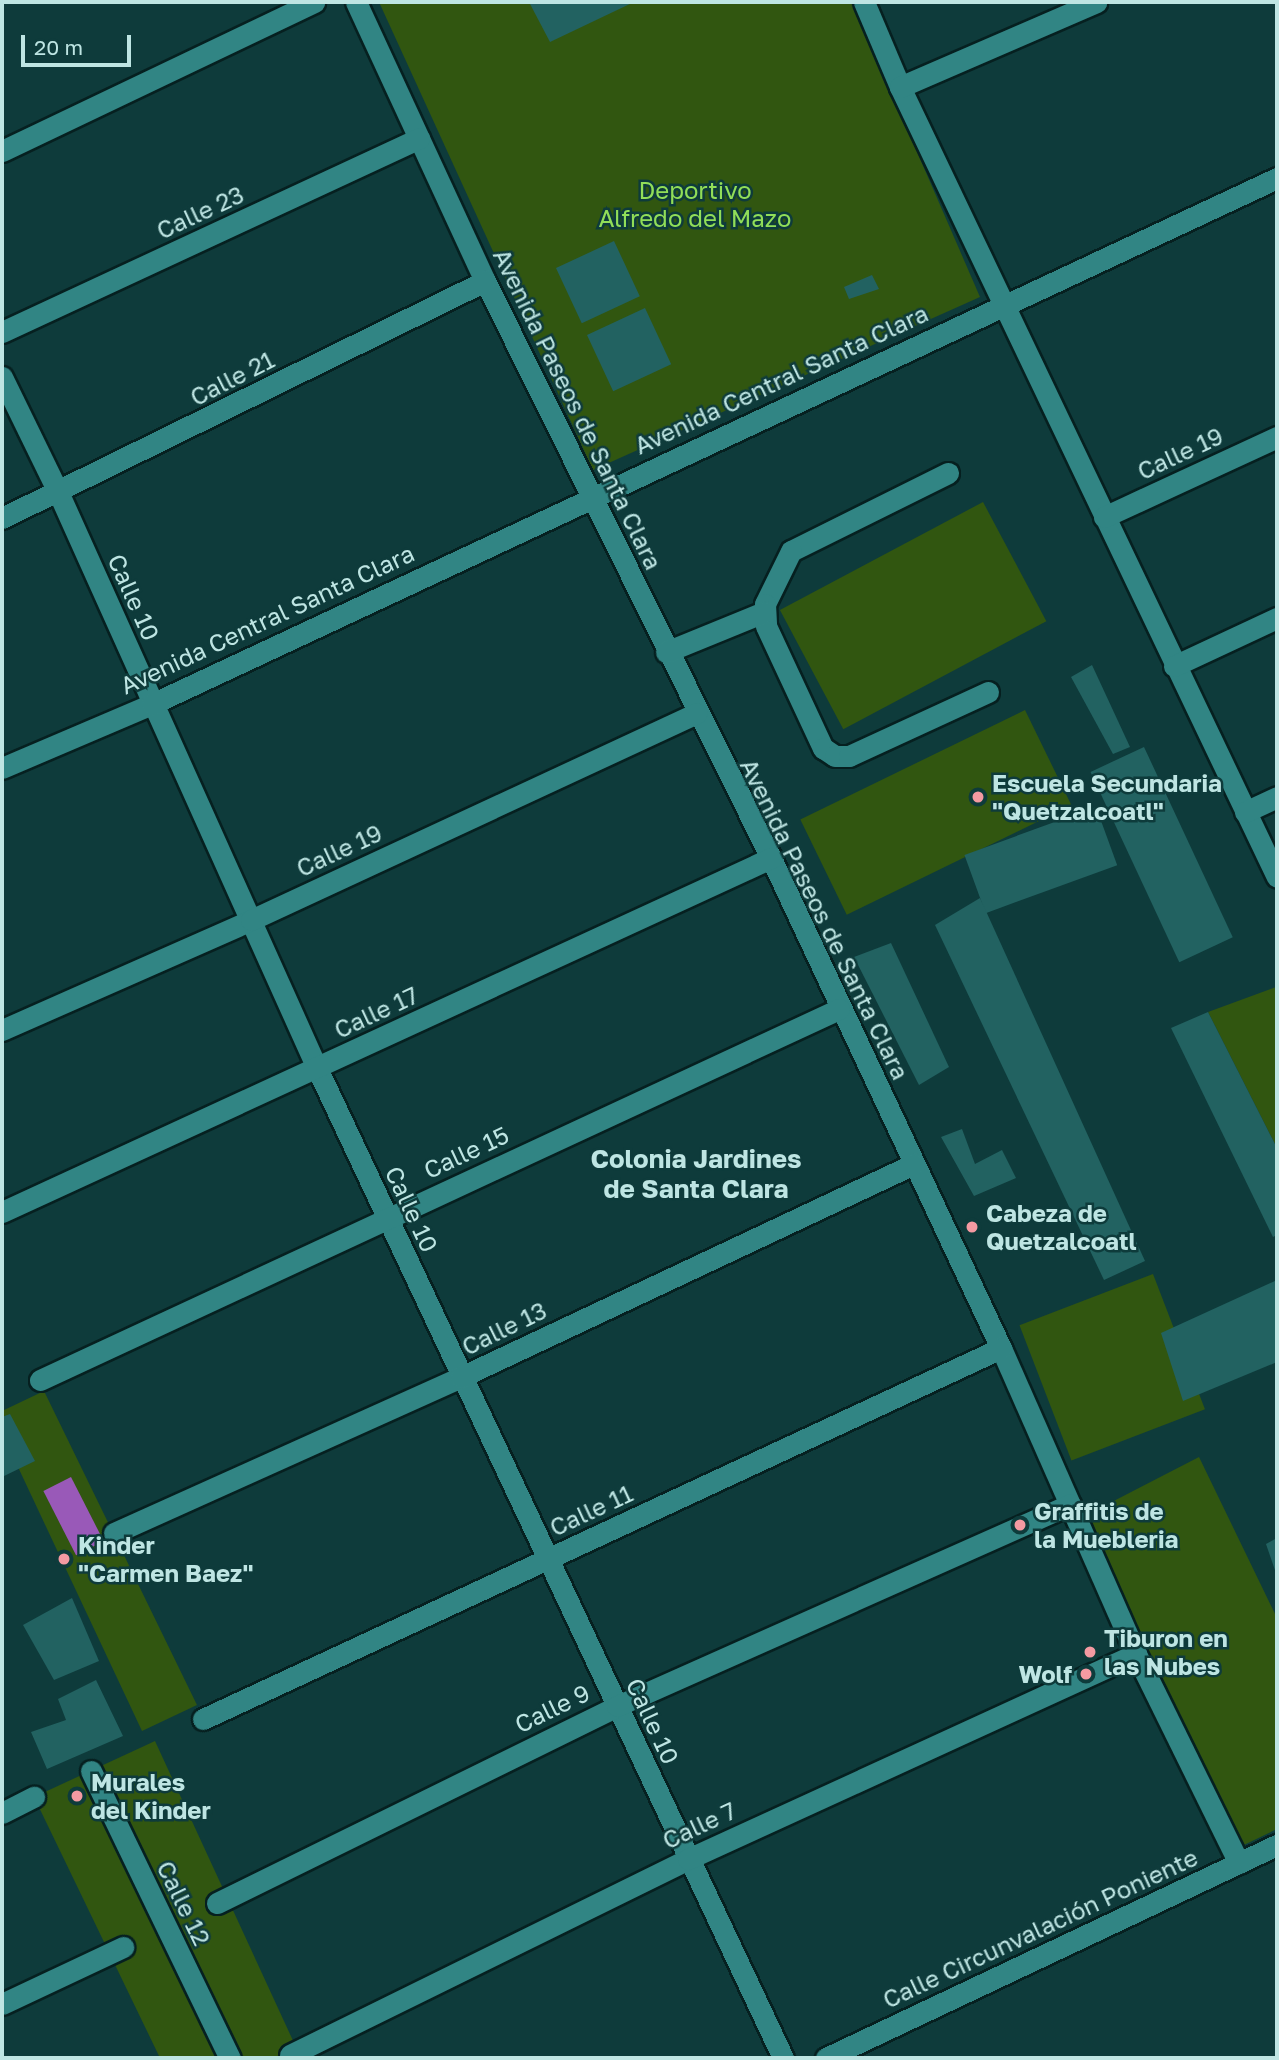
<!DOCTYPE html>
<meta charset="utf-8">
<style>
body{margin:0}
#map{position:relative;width:1279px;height:2060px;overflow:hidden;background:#0e3b3b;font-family:"Golos Text",sans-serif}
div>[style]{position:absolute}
.green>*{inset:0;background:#315610;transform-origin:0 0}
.water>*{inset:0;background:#9959b8;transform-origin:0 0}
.building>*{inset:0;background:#226261;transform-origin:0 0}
.roads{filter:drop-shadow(2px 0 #062020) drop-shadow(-2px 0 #062020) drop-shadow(0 2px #062020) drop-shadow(0 -2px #062020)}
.minor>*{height:21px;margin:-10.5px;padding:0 10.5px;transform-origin:10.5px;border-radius:10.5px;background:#318584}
.dots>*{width:19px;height:19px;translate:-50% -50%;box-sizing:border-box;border:4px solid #0e3b3b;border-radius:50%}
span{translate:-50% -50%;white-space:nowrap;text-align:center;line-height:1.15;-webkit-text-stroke:5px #0e3b3b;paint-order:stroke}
.park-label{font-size:24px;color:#91de58}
.street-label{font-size:24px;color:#bee5e3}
.poi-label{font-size:24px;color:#bee5e3;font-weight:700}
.left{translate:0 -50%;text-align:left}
.right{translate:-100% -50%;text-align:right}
.neighbourhood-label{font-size:26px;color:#bee5e3;font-weight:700}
.frame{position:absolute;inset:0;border:4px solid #bee5e3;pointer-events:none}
.scale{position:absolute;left:21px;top:35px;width:110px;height:32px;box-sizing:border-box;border:4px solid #bee5e3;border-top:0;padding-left:9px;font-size:21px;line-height:24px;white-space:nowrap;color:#bee5e3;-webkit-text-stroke:5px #0e3b3b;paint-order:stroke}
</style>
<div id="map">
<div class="green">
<div style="clip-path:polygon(379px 2px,852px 2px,980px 297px,593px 470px)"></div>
<div style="left:983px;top:502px;width:135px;height:230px;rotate:62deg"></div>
<div style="left:1025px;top:710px;width:106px;height:250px;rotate:64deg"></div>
<div style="clip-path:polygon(1276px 987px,1277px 990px,1277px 1148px,1208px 1012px)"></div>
<div style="left:1153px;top:1274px;width:145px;height:143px;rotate:69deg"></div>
<div style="clip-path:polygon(44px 1391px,197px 1705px,142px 1731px,2px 1433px,2px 1411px)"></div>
<div style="clip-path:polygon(1199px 1457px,1277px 1618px,1277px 1829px,1223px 1855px,1071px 1523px)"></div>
<div style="clip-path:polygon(155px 1741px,301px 2058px,160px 2058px,34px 1797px)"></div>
</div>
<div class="water">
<div style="left:71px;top:1477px;width:72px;height:31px;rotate:63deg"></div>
</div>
<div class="building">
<div style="clip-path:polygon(529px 2px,634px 2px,550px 42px)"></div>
<div style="left:614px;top:241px;width:61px;height:64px;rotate:65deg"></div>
<div style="clip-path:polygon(872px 275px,879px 289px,849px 299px,844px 287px)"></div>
<div style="left:645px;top:308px;width:62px;height:64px;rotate:65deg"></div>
<div style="clip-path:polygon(1092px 665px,1130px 747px,1113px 754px,1071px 677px)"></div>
<div style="left:1144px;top:747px;width:210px;height:59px;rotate:65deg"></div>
<div style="left:1096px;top:807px;width:62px;height:140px;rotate:70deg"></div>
<div style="clip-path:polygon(980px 898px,1145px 1261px,1104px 1280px,935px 925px)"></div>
<div style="clip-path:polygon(891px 943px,949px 1067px,919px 1085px,854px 957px)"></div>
<div style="clip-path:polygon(1208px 1012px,1277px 1148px,1277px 1235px,1273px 1237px,1171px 1028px)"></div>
<div style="clip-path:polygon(962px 1129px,975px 1164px,1002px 1150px,1016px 1178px,974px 1196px,941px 1137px)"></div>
<div style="clip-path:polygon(1277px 1280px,1277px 1362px,1183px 1401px,1161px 1333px)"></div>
<div style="clip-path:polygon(10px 1414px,35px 1461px,2px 1477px,2px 1417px)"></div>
<div style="clip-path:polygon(1277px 1538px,1277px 1576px,1266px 1544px)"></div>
<div style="clip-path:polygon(72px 1598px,99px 1661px,54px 1680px,23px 1625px)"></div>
<div style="clip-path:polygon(96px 1680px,123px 1736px,47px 1769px,31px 1732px,66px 1720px,58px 1699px)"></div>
</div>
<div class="roads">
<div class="minor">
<div style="left:356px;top:2px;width:307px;rotate:65.2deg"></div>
<div style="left:485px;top:281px;width:644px;rotate:63.63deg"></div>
<div style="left:771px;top:858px;width:541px;rotate:64.86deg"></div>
<div style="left:1001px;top:1348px;width:334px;rotate:66.2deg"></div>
<div style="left:1136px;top:1654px;width:233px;rotate:63.8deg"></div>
<div style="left:864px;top:2px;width:92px;rotate:67deg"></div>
<div style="left:900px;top:87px;width:875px;rotate:64.49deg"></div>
<div style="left:900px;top:87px;width:214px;rotate:-23.4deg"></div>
<div style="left:2px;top:151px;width:346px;rotate:-25.5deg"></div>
<div style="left:2px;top:332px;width:460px;rotate:-24.9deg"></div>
<div style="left:2px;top:377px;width:130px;rotate:64deg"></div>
<div style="left:59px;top:494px;width:629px;rotate:65.8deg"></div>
<div style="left:317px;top:1068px;width:1094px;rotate:64.79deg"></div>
<div style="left:948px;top:473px;width:175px;rotate:153.6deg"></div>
<div style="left:791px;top:551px;width:59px;rotate:116.1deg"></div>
<div style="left:765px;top:604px;width:22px;rotate:87deg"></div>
<div style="left:766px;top:626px;width:135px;rotate:65deg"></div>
<div style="left:823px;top:748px;width:14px;rotate:34deg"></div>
<div style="left:835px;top:756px;width:14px"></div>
<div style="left:849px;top:756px;width:153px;rotate:-24.7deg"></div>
<div style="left:1104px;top:517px;width:191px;rotate:-24.8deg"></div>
<div style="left:2px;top:518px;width:538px;rotate:-26.14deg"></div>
<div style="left:666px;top:652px;width:106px;rotate:-22.2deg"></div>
<div style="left:1174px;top:666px;width:114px;rotate:-25deg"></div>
<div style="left:2px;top:768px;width:163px;rotate:-23.1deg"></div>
<div style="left:152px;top:704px;width:1242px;rotate:-25.06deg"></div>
<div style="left:1245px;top:812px;width:35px;rotate:-25deg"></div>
<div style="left:2px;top:1030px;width:272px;rotate:-23.8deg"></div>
<div style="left:251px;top:920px;width:491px;rotate:-24.9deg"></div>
<div style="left:2px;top:1212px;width:847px;rotate:-24.72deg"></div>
<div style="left:40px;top:1380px;width:881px;rotate:-24.91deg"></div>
<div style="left:114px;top:1533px;width:380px;rotate:-24.2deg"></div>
<div style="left:461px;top:1377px;width:500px;rotate:-25.2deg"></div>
<div style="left:203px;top:1719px;width:880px;rotate:-24.93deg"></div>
<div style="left:91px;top:1771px;width:319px;rotate:64.2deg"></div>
<div style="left:2px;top:1813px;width:36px;rotate:-27deg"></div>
<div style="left:217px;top:1903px;width:446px;rotate:-26.2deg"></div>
<div style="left:617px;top:1706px;width:496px;rotate:-24deg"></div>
<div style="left:2px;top:2004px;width:134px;rotate:-25.2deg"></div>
<div style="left:290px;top:2055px;width:444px;rotate:-26.2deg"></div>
<div style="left:688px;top:1859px;width:493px;rotate:-24.6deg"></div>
<div style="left:826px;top:2058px;width:499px;rotate:-25.3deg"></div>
</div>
</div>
<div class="dots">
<div style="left:978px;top:797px;background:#f49aa2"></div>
<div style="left:972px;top:1227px;background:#f49aa2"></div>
<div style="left:1020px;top:1525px;background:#f49aa2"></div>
<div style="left:64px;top:1559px;background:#f49aa2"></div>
<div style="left:1090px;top:1652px;background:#f49aa2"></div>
<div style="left:1086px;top:1674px;background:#f49aa2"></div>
<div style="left:77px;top:1796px;background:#f49aa2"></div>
</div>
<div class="park-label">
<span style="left:695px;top:204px">Deportivo<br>Alfredo del Mazo</span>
</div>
<div class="street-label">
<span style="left:200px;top:212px;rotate:-25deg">Calle 23</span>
<span style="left:232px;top:378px;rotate:-27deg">Calle 21</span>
<span style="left:781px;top:379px;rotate:-25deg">Avenida Central Santa Clara</span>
<span style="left:578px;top:409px;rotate:64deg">Avenida Paseos de Santa Clara</span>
<span style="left:1180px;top:453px;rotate:-25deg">Calle 19</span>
<span style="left:134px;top:597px;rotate:66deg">Calle 10</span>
<span style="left:267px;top:619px;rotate:-25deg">Avenida Central Santa Clara</span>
<span style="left:339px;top:850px;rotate:-25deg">Calle 19</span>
<span style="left:825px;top:919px;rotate:64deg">Avenida Paseos de Santa Clara</span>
<span style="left:376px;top:1012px;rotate:-25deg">Calle 17</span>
<span style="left:466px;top:1152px;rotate:-25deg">Calle 15</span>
<span style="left:412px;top:1209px;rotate:65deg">Calle 10</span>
<span style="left:504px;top:1328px;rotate:-26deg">Calle 13</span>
<span style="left:591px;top:1510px;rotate:-25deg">Calle 11</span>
<span style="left:552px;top:1708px;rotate:-26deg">Calle 9</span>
<span style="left:653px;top:1721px;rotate:65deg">Calle 10</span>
<span style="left:699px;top:1825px;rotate:-25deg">Calle 7</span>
<span style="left:184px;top:1903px;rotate:64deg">Calle 12</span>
<span style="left:1040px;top:1928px;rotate:-25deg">Calle Circunvalación Poniente</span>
</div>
<div class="poi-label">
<span class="left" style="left:992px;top:797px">Escuela Secundaria<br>"Quetzalcoatl"</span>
<span class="left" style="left:986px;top:1227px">Cabeza de<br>Quetzalcoatl</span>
<span class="left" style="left:1034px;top:1525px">Graffitis de<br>la Muebleria</span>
<span class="left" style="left:78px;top:1559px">Kinder<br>"Carmen Baez"</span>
<span class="left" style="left:1104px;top:1652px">Tiburon en<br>las Nubes</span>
<span class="right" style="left:1072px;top:1674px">Wolf</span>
<span class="left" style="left:91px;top:1796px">Murales<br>del Kinder</span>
</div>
<div class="neighbourhood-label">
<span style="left:696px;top:1174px">Colonia Jardines<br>de Santa Clara</span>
</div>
<div class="frame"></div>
<div class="scale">20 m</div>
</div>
